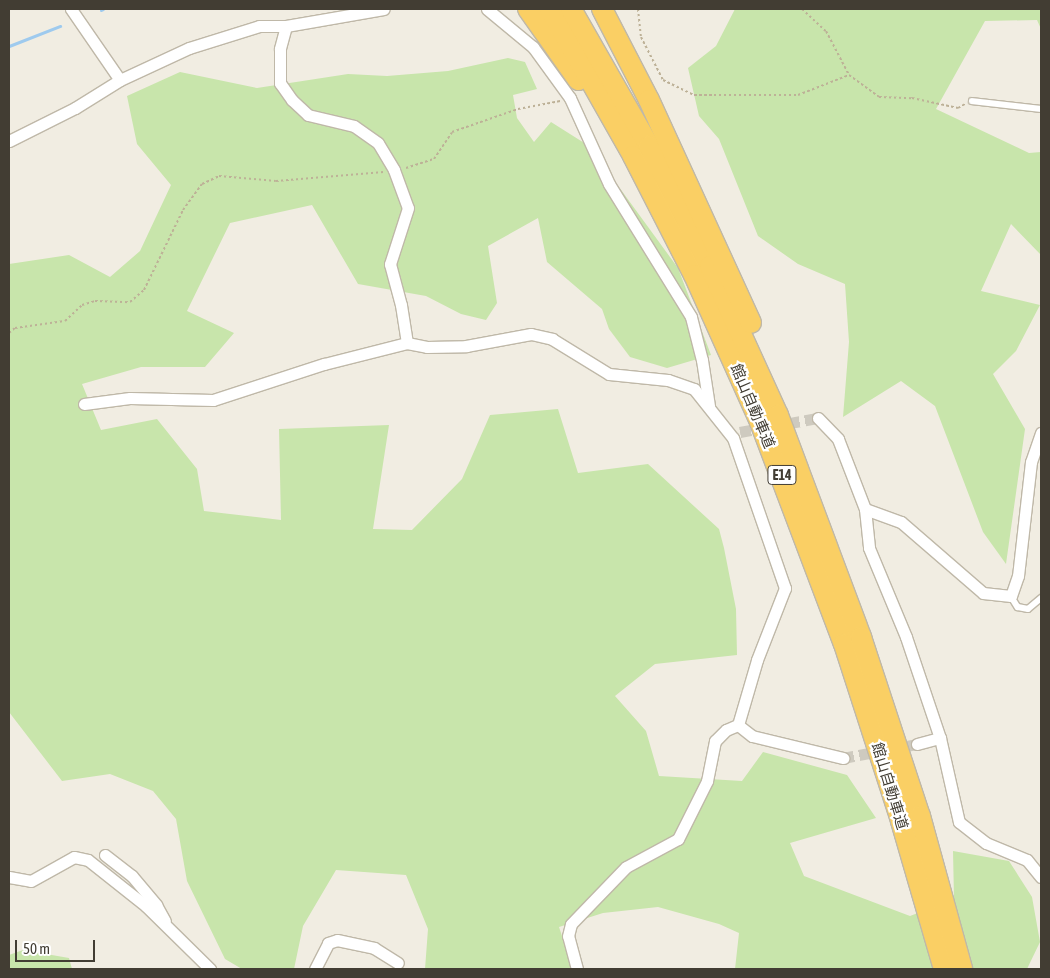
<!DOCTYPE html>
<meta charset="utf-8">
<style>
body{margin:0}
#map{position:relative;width:1050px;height:978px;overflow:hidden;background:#f1ede2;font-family:"Asap Condensed","Noto Sans JP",sans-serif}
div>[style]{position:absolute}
.green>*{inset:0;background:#c8e5ab}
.stream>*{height:3px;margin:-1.5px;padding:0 1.5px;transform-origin:1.5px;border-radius:1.5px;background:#9ecaee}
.street-tunnel>*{height:11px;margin-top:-5.5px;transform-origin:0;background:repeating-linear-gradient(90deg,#cecabf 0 11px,transparent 0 16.5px)}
.path>*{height:2px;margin-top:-1px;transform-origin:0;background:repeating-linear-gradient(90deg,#bdb197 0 2.5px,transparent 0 5px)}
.roads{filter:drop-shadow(1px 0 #bfb8a8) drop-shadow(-1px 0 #bfb8a8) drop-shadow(0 1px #bfb8a8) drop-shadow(0 -1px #bfb8a8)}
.lane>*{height:5.5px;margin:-2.75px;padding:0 2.75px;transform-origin:2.75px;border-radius:2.75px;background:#fff}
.street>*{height:11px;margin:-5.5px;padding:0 5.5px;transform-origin:5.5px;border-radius:5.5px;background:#fff}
.highway>*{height:20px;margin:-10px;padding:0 10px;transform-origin:10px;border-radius:10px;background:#facf64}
span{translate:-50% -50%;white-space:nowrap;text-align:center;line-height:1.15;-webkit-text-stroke:4.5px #fff;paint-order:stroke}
.shield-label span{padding:1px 4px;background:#fff;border:1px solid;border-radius:4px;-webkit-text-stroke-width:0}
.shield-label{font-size:14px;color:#423d33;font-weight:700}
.street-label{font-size:15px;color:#423d33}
.frame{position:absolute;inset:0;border:10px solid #423d33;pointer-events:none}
.scale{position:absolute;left:15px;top:940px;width:80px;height:22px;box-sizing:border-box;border:2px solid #423d33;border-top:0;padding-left:6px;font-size:15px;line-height:18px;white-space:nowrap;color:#423d33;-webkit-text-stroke:4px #fff;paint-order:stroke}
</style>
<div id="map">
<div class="green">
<div style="clip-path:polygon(735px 9px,1041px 9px,1041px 29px,1037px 20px,985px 21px,936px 109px,1029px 153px,1041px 152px,1041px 255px,1011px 224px,981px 291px,1040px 305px,1016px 351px,993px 374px,1025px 429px,1006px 564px,983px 532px,935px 406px,901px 381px,843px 417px,849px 342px,845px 284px,798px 264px,758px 236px,719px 139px,699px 116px,688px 68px,716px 46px)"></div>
<div style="clip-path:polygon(508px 58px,525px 62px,537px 89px,513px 95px,517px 118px,534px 142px,551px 122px,589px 146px,678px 268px,711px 355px,667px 368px,630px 357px,609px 329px,602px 309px,547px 262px,538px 218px,488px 246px,497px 303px,486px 320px,461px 314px,426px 296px,358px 284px,312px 205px,230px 223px,187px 311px,234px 333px,205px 367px,141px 367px,82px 384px,101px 430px,157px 419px,197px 469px,204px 511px,281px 520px,279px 429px,389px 425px,373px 529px,412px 530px,462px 479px,490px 415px,558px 409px,578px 473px,648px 464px,719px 529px,724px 548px,736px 609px,737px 655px,655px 664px,615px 696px,646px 731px,659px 776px,742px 781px,763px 752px,847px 775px,876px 818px,790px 843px,804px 876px,910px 916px,954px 899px,953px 851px,1009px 861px,1032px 897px,1040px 942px,1027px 969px,735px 969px,739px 933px,719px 924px,658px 907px,603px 913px,559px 927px,573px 969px,425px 969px,428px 929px,406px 875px,336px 870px,303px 926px,294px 969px,242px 969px,225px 959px,187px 881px,176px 819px,153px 791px,110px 774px,62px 781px,9px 712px,9px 264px,69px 255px,110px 277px,140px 251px,171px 185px,137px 144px,127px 96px,180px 72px,257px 88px,348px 74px,387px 76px,448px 71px)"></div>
<div style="clip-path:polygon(23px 950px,69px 958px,72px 969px,9px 969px,9px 955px)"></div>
</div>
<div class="stream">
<div style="left:101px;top:10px;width:2px;rotate:-27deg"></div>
<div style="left:9px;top:46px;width:55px;rotate:-21.4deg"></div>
</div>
<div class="street-tunnel">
<div style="left:740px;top:432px;width:79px;rotate:-10.2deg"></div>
<div style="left:843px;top:758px;width:75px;rotate:-10.7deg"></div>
</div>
<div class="path">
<div style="left:638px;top:9px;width:28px;rotate:84deg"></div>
<div style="left:641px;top:37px;width:48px;rotate:62.9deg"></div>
<div style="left:663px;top:80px;width:34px;rotate:26deg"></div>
<div style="left:694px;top:95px;width:104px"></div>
<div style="left:798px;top:95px;width:55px;rotate:-21.4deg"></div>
<div style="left:802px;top:9px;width:33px;rotate:43deg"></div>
<div style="left:826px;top:31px;width:50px;rotate:62.4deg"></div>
<div style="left:849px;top:75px;width:37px;rotate:36deg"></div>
<div style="left:879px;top:97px;width:33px;rotate:2deg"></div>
<div style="left:912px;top:98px;width:47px;rotate:12.3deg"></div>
<div style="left:958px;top:108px;width:8px;rotate:-30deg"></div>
<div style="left:406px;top:168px;width:29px;rotate:-18deg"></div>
<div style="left:434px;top:159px;width:32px;rotate:-56deg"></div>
<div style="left:452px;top:132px;width:70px;rotate:-19.2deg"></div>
<div style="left:518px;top:109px;width:43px;rotate:-10.8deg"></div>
<div style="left:9px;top:333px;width:8px;rotate:-40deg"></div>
<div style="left:15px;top:328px;width:50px;rotate:-8deg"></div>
<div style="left:65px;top:321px;width:23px;rotate:-43deg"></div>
<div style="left:82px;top:305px;width:14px;rotate:-17deg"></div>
<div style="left:95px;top:301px;width:35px;rotate:2deg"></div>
<div style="left:130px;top:302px;width:18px;rotate:-41deg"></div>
<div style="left:144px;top:290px;width:89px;rotate:-64deg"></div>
<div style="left:183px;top:210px;width:32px;rotate:-54deg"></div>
<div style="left:202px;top:184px;width:19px;rotate:-25deg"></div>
<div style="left:219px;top:176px;width:57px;rotate:5deg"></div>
<div style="left:276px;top:181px;width:108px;rotate:-4.8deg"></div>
</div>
<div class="roads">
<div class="lane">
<div style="left:972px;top:101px;width:69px;rotate:6.6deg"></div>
<div style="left:1011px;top:596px;width:13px;rotate:58deg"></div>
<div style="left:1018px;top:607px;width:10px;rotate:11deg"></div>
<div style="left:1028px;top:609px;width:17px;rotate:-40deg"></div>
</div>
<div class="street">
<div style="left:71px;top:9px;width:86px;rotate:55.4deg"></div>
<div style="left:487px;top:9px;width:60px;rotate:39.6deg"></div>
<div style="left:533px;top:47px;width:63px;rotate:54deg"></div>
<div style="left:570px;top:98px;width:94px;rotate:65.6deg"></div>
<div style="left:609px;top:184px;width:156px;rotate:58.3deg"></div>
<div style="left:691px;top:317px;width:44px;rotate:75.7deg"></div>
<div style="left:702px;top:360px;width:47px;rotate:81.3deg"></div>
<div style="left:286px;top:26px;width:24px;rotate:105deg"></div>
<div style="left:280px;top:49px;width:34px;rotate:90deg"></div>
<div style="left:280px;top:83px;width:21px;rotate:55deg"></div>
<div style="left:292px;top:100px;width:22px;rotate:43deg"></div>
<div style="left:308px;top:115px;width:47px;rotate:13.4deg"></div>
<div style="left:354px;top:126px;width:29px;rotate:35deg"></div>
<div style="left:378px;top:143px;width:31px;rotate:59deg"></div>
<div style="left:394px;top:170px;width:40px;rotate:69.8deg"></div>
<div style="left:408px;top:208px;width:59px;rotate:107.8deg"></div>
<div style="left:390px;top:264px;width:42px;rotate:75deg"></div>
<div style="left:401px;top:305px;width:38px;rotate:81deg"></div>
<div style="left:407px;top:343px;width:20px;rotate:11deg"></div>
<div style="left:427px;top:347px;width:39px;rotate:-1deg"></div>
<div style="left:466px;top:346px;width:66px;rotate:-10.5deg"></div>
<div style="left:531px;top:334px;width:22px;rotate:13deg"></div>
<div style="left:552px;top:339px;width:67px;rotate:31.6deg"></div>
<div style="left:609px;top:374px;width:59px;rotate:5.8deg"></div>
<div style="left:668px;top:380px;width:28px;rotate:19deg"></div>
<div style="left:694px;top:389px;width:63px;rotate:51.5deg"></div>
<div style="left:733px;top:438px;width:159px;rotate:70.9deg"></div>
<div style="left:785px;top:588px;width:77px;rotate:111.3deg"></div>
<div style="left:757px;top:660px;width:68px;rotate:106.3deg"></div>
<div style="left:9px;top:141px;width:74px;rotate:-26.6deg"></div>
<div style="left:75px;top:108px;width:53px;rotate:-31.9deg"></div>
<div style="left:120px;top:80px;width:76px;rotate:-24.9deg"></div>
<div style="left:189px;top:48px;width:73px;rotate:-17.4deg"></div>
<div style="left:259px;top:26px;width:27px"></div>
<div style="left:286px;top:26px;width:99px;rotate:-9.8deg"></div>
<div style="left:84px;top:404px;width:46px;rotate:-7.4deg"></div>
<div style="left:130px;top:398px;width:83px;rotate:1.4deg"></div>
<div style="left:213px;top:400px;width:117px;rotate:-18deg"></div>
<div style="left:324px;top:364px;width:86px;rotate:-14.2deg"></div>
<div style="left:818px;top:418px;width:29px;rotate:46deg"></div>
<div style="left:838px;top:439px;width:75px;rotate:68.9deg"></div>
<div style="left:865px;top:509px;width:39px;rotate:84deg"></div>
<div style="left:869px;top:548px;width:96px;rotate:67.4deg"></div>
<div style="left:906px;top:637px;width:107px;rotate:71.4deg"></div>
<div style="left:940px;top:738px;width:86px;rotate:77.3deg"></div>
<div style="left:959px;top:822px;width:34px;rotate:38deg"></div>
<div style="left:986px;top:843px;width:44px;rotate:22.5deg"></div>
<div style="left:1027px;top:860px;width:22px;rotate:51deg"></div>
<div style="left:865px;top:509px;width:38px;rotate:20deg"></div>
<div style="left:901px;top:522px;width:108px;rotate:40.9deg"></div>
<div style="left:983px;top:593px;width:28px;rotate:6deg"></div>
<div style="left:1011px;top:596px;width:21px;rotate:-71deg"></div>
<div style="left:1018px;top:576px;width:115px;rotate:-83.5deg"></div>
<div style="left:1031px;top:462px;width:31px;rotate:-71deg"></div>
<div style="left:738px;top:725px;width:18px;rotate:38deg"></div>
<div style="left:752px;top:736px;width:94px;rotate:13.6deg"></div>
<div style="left:917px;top:744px;width:24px;rotate:-15deg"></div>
<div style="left:105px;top:855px;width:34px;rotate:38deg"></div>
<div style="left:132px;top:876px;width:38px;rotate:50deg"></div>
<div style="left:156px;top:905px;width:18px;rotate:61deg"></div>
<div style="left:9px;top:877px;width:22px;rotate:10deg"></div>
<div style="left:31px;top:881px;width:49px;rotate:-29.2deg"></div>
<div style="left:74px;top:857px;width:14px;rotate:12deg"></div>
<div style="left:88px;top:860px;width:74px;rotate:38.4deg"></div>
<div style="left:146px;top:906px;width:90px;rotate:44.5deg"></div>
<div style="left:315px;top:969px;width:29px;rotate:-63deg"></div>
<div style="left:328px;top:943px;width:9px;rotate:-18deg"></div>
<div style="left:337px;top:940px;width:38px;rotate:12deg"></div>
<div style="left:374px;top:948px;width:28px;rotate:32deg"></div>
<div style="left:577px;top:969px;width:34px;rotate:-105deg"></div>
<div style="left:568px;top:936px;width:12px;rotate:-76deg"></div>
<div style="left:571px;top:924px;width:79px;rotate:-46deg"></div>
<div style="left:626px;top:867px;width:59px;rotate:-28.3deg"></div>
<div style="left:678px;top:839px;width:65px;rotate:-63.4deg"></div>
<div style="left:707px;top:781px;width:41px;rotate:-78.7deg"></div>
<div style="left:715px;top:741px;width:16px;rotate:-45deg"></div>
<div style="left:726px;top:730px;width:13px;rotate:-23deg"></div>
</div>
<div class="highway">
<div style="left:528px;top:9px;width:87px;rotate:54.8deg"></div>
<div style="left:550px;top:9px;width:169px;rotate:60.5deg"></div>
<div style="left:633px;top:156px;width:134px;rotate:62.9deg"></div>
<div style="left:694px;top:275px;width:161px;rotate:65.8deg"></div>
<div style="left:760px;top:422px;width:237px;rotate:69.3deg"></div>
<div style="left:844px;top:644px;width:186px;rotate:72.1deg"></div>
<div style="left:901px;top:821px;width:154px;rotate:73.8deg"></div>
<div style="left:571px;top:9px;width:158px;rotate:60.3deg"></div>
<div style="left:649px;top:146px;width:135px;rotate:63.1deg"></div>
<div style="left:710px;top:266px;width:164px;rotate:65.5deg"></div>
<div style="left:778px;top:415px;width:237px;rotate:69.5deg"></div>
<div style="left:861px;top:637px;width:188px;rotate:71.8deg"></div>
<div style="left:920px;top:816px;width:159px;rotate:74.6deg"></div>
<div style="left:602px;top:9px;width:102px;rotate:62.7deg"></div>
<div style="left:649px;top:100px;width:245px;rotate:65.4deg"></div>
</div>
</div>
<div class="shield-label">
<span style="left:782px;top:475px">E14</span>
</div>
<div class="street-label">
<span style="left:753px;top:406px;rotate:67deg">館山自動車道</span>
<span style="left:890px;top:786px;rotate:73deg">館山自動車道</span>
</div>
<div class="frame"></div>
<div class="scale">50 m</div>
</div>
